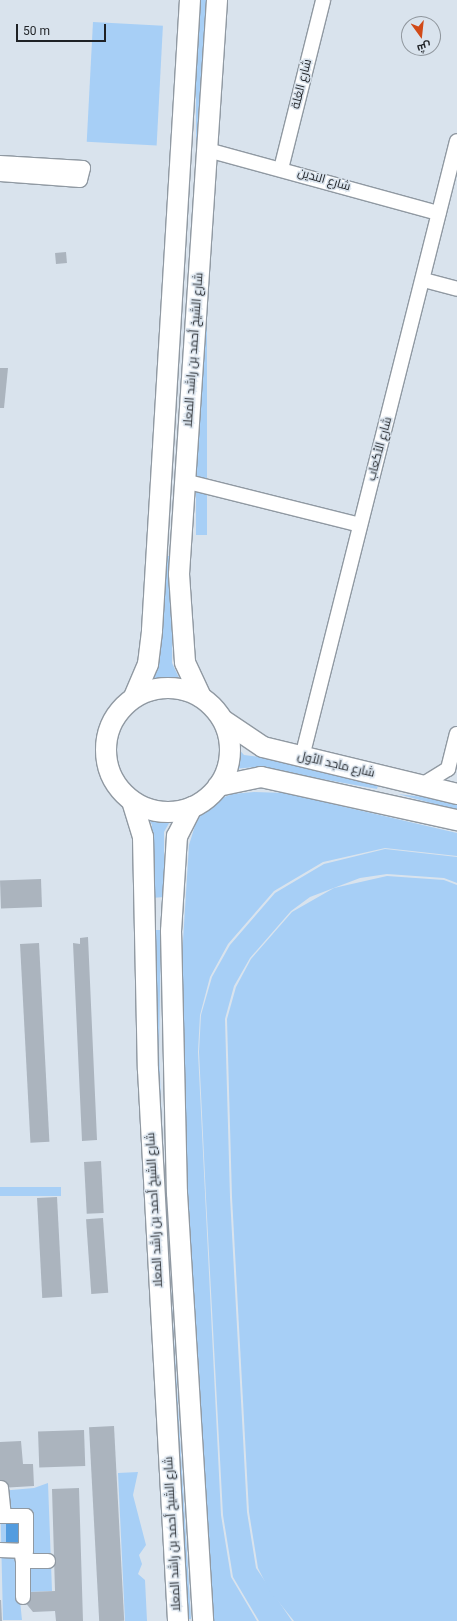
<!DOCTYPE html>
<meta charset="utf-8">
<style>
body{margin:0}
#map{position:relative;width:457px;height:1621px;overflow:hidden;background:#d9e3ed;font-family:Roboto,Cairo,sans-serif}
div>[style]{position:absolute}
.green>*{inset:0;background:#a7cff6;transform-origin:0 0}
.water>*{inset:0;background:#539cdf;transform-origin:0 0}
.building>*{inset:0;background:#abb4be;transform-origin:0 0}
.roads{filter:drop-shadow(1px 0 #9099a2) drop-shadow(-1px 0 #9099a2) drop-shadow(0 1px #9099a2) drop-shadow(0 -1px #9099a2)}
.street>*{height:14px;margin:-7px;padding:0 7px;transform-origin:7px;border-radius:7px;background:#fff}
.secondary>*{height:20px;margin:-10px;padding:0 10px;transform-origin:10px;border-radius:10px;background:#fff}
.secondary>.ring{margin:-10px;padding:0;box-sizing:content-box;background:none;border:20px solid #fff;border-radius:50%}
span{translate:-50% -50%;white-space:nowrap;text-align:center;line-height:1.15;-webkit-text-stroke:3px #d9e3ed;paint-order:stroke}
.street-label{font-size:12px;color:#1f2226}
.north{position:absolute;left:401px;top:16px;width:40px;height:40px;box-sizing:border-box;background:#d9e3ed;border:1px solid #8f969d;border-radius:50%;rotate:165deg;font-size:11px;font-weight:700;line-height:16px;text-align:center;color:#1f2226}
.north::after{content:'';display:block;margin:auto;width:14px;height:18px;background:#d14a18;clip-path:polygon(50% 0,100% 100%,50% 72%,0 100%)}
.scale{position:absolute;left:16px;top:24px;width:90px;height:18px;box-sizing:border-box;border:2px solid #1f2226;border-top:0;padding-left:5px;font-size:12px;line-height:14px;white-space:nowrap;color:#1f2226;-webkit-text-stroke:3px #d9e3ed;paint-order:stroke}
</style>
<div id="map">
<div class="green">
<div style="left:196px;top:0;width:11px;height:535px"></div>
<div style="left:93px;top:22px;width:70px;height:120px;rotate:3deg"></div>
<div style="clip-path:polygon(161px 556px,173px 556px,172px 663px,181px 682px,152px 682px,160px 651px)"></div>
<div style="clip-path:polygon(237px 747px,244px 755px,321px 764px,380px 779px,377px 789px,256px 767px,232px 769px)"></div>
<div style="clip-path:polygon(254px 792px,285px 793px,457px 833px,457px 856px,385px 848px,323px 862px,274px 891px,228px 944px,210px 977px,200px 1015px,198px 1052px,221px 1515px,231px 1577px,257px 1621px,206px 1621px,175px 1069px,189px 845px,197px 819px,212px 802px,232px 794px)"></div>
<div style="clip-path:polygon(398px 794px,457px 801px,457px 810px)"></div>
<div style="clip-path:polygon(146px 813px,173px 816px,164px 832px,164px 897px,152px 898px,152px 825px)"></div>
<div style="clip-path:polygon(385px 849px,457px 857px,457px 883px,444px 878px,387px 874px,360px 878px,310px 897px,291px 911px,250px 958px,234px 986px,225px 1019px,230px 1197px,247px 1512px,256px 1568px,292px 1621px,259px 1621px,233px 1577px,223px 1515px,206px 1198px,199px 1052px,201px 1015px,212px 977px,230px 945px,275px 893px,324px 864px)"></div>
<div style="clip-path:polygon(387px 876px,444px 880px,457px 885px,457px 1621px,294px 1621px,269px 1590px,258px 1568px,249px 1512px,232px 1197px,227px 1019px,236px 987px,251px 959px,292px 912px,334px 888px)"></div>
<div style="clip-path:polygon(151px 930px,161px 930px,159px 1051px,164px 1175px,191px 1619px,180px 1620px)"></div>
<div style="left:61px;top:1187px;width:9px;height:61px;rotate:90deg"></div>
<div style="clip-path:polygon(138px 1472px,133px 1495px,146px 1545px,139px 1555px,142px 1564px,138px 1574px,145px 1580px,147px 1621px,125px 1621px,118px 1473px)"></div>
<div style="clip-path:polygon(48px 1483px,52px 1591px,27px 1592px,20px 1601px,22px 1620px,3px 1620px,0 1491px,34px 1488px)"></div>
</div>
<div class="water">
<div style="left:6px;top:1523px;width:13px;height:20px"></div>
</div>
<div class="building">
<div style="left:66px;top:252px;width:11px;height:11px;rotate:85deg"></div>
<div style="clip-path:polygon(0 368px,8px 368px,4px 408px,0 408px)"></div>
<div style="left:41px;top:879px;width:28px;height:41px;rotate:88deg"></div>
<div style="clip-path:polygon(88px 937px,97px 1140px,82px 1141px,73px 943px,80px 944px,80px 938px)"></div>
<div style="left:39px;top:943px;width:199px;height:19px;rotate:87deg"></div>
<div style="left:101px;top:1161px;width:52px;height:17px;rotate:87deg"></div>
<div style="left:57px;top:1197px;width:100px;height:20px;rotate:87deg"></div>
<div style="left:103px;top:1218px;width:75px;height:17px;rotate:86deg"></div>
<div style="left:114px;top:1426px;width:195px;height:25px;rotate:87deg"></div>
<div style="left:84px;top:1430px;width:36px;height:46px;rotate:88deg"></div>
<div style="clip-path:polygon(21px 1441px,23px 1464px,33px 1464px,34px 1486px,0 1488px,0 1442px)"></div>
<div style="clip-path:polygon(79px 1488px,83px 1621px,56px 1621px,55px 1611px,33px 1612px,24px 1601px,31px 1592px,55px 1591px,52px 1489px)"></div>
<div style="clip-path:polygon(0 1600px,1px 1600px,2px 1621px,0 1621px)"></div>
</div>
<div class="roads">
<div class="street">
<div style="left:208px;top:150px;width:239px;rotate:15.3deg"></div>
<div style="left:0;top:163px;width:83px;rotate:3.4deg"></div>
<div style="left:83px;top:168px;width:12px;rotate:104deg"></div>
<div style="left:80px;top:180px;width:80px;rotate:-175.7deg"></div>
<div style="left:281px;top:169px;width:174px;rotate:-76deg"></div>
<div style="left:424px;top:280px;width:34px;rotate:15deg"></div>
<div style="left:184px;top:481px;width:181px;rotate:14deg"></div>
<div style="left:302px;top:757px;width:635px;rotate:-75.88deg"></div>
<div style="left:422px;top:785px;width:31px;rotate:-32deg"></div>
<div style="left:448px;top:769px;width:36px;rotate:-76deg"></div>
<div style="left:1px;top:1488px;width:28px;rotate:84deg"></div>
<div style="left:0;top:1516px;width:26px"></div>
<div style="left:26px;top:1516px;width:35px;rotate:90deg"></div>
<div style="left:26px;top:1551px;width:26px;rotate:-178deg"></div>
<div style="left:21px;top:1550px;width:11px;rotate:80deg"></div>
<div style="left:23px;top:1561px;width:25px"></div>
<div style="left:23px;top:1561px;width:36px;rotate:90deg"></div>
</div>
<div class="secondary">
<div class="ring" style="left:106px;top:688px;width:104px;height:104px"></div>
<div style="left:134px;top:697px;width:36px;rotate:-67deg"></div>
<div style="left:148px;top:664px;width:34px;rotate:-83deg"></div>
<div style="left:152px;top:630px;width:631px;rotate:-86.55deg"></div>
<div style="left:201px;top:697px;width:38px;rotate:-115deg"></div>
<div style="left:185px;top:662px;width:88px;rotate:-93.9deg"></div>
<div style="left:179px;top:574px;width:575px;rotate:-86.21deg"></div>
<div style="left:223px;top:720px;width:48px;rotate:34deg"></div>
<div style="left:263px;top:747px;width:200px;rotate:13.6deg"></div>
<div style="left:218px;top:786px;width:44px;rotate:-11.8deg"></div>
<div style="left:261px;top:777px;width:201px;rotate:12.4deg"></div>
<div style="left:132px;top:801px;width:38px;rotate:73deg"></div>
<div style="left:143px;top:837px;width:233px;rotate:88.8deg"></div>
<div style="left:148px;top:1070px;width:552px;rotate:86.88deg"></div>
<div style="left:192px;top:807px;width:33px;rotate:117deg"></div>
<div style="left:177px;top:836px;width:95px;rotate:93.6deg"></div>
<div style="left:171px;top:931px;width:262px;rotate:88.7deg"></div>
<div style="left:177px;top:1193px;width:429px;rotate:86.5deg"></div>
</div>
</div>
<div class="street-label">
<span style="left:302px;top:84px;rotate:-76deg">شارع الغلة</span>
<span style="left:324px;top:180px;rotate:16deg">شارع الندين</span>
<span style="left:194px;top:350px;rotate:-86deg">شارع الشيخ أحمد بن راشد المعلا</span>
<span style="left:380px;top:449px;rotate:-75deg">شارع الأكعاب</span>
<span style="left:336px;top:765px;rotate:13deg">شارع ماجد الأول</span>
<span style="left:155px;top:1210px;rotate:-93deg">شارع الشيخ أحمد بن راشد المعلا</span>
<span style="left:173px;top:1534px;rotate:-93deg">شارع الشيخ أحمد بن راشد المعلا</span>
</div>
<div class="north">ش</div>
<div class="scale">50 m</div>
</div>
